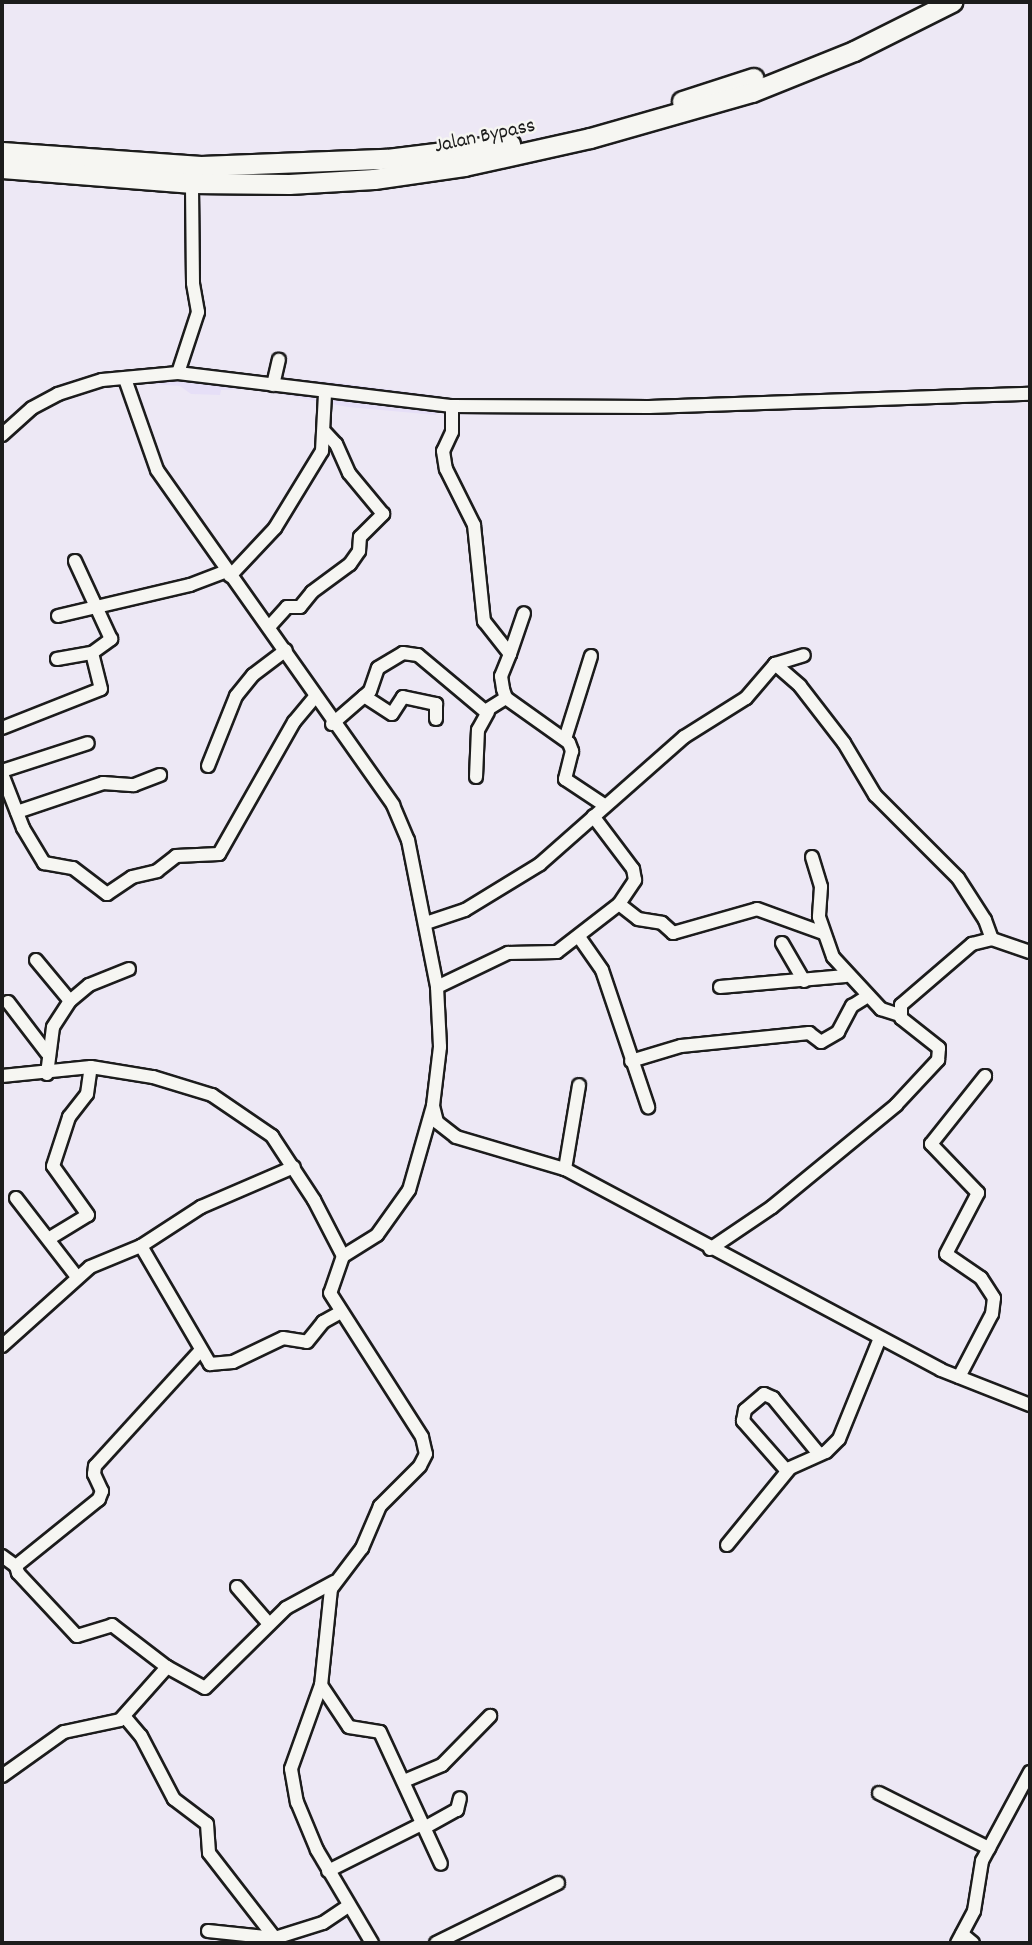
<!DOCTYPE html>
<style>
body{margin:0}
#map{position:relative;width:1032px;height:1945px;overflow:hidden;background:#ede8f5;font-family:Dekko,sans-serif}
div>[style]{position:absolute}
.built>*{inset:0;background:#e6dff7}
.roads{filter:drop-shadow(2px 0 #1c1c1c) drop-shadow(-2px 0 #1c1c1c) drop-shadow(0 2px #1c1c1c) drop-shadow(0 -2px #1c1c1c)}
.minor>*{height:12px;margin:-6px;padding:0 6px;transform-origin:6px;border-radius:6px;background:#f6f6f2}
.highway>*{height:19px;margin:-9.5px;padding:0 9.5px;transform-origin:9.5px;border-radius:9.5px;background:#f6f6f2}
span{translate:-50% -50%;white-space:nowrap;text-align:center;line-height:1.15;-webkit-text-stroke:5px #f6f6f2;paint-order:stroke}
.street-label{font-size:21px;color:#1c1c1c}
.frame{position:absolute;inset:0;border:4px solid #1c1c1c;pointer-events:none}
</style>
<div id="map">
<div class="built">
<div style="clip-path:polygon(164px 366px,203px 372px,209px 368px,259px 379px,325px 381px,440px 396px,436px 415px,348px 407px,253px 389px,221px 390px,220px 395px,191px 394px,180px 386px,152px 384px,147px 372px)"></div>
</div>
<div class="roads">
<div class="minor">
<div style="left:178px;top:373px;width:64px;rotate:-71.8deg"></div>
<div style="left:198px;top:312px;width:29px;rotate:-100deg"></div>
<div style="left:193px;top:283px;width:100px;rotate:-90.6deg"></div>
<div style="left:125px;top:379px;width:96px;rotate:70.6deg"></div>
<div style="left:157px;top:470px;width:410px;rotate:54.8deg"></div>
<div style="left:393px;top:805px;width:38px;rotate:67deg"></div>
<div style="left:408px;top:840px;width:150px;rotate:78.8deg"></div>
<div style="left:437px;top:987px;width:60px;rotate:87.1deg"></div>
<div style="left:440px;top:1047px;width:59px;rotate:96.8deg"></div>
<div style="left:433px;top:1106px;width:87px;rotate:105.9deg"></div>
<div style="left:409px;top:1190px;width:55px;rotate:125.4deg"></div>
<div style="left:377px;top:1235px;width:40px;rotate:148deg"></div>
<div style="left:343px;top:1256px;width:39px;rotate:109deg"></div>
<div style="left:330px;top:1293px;width:171px;rotate:57.4deg"></div>
<div style="left:422px;top:1437px;width:17px;rotate:77deg"></div>
<div style="left:426px;top:1454px;width:13px;rotate:117deg"></div>
<div style="left:420px;top:1466px;width:57px;rotate:135deg"></div>
<div style="left:380px;top:1506px;width:46px;rotate:113.2deg"></div>
<div style="left:362px;top:1548px;width:51px;rotate:127.1deg"></div>
<div style="left:331px;top:1589px;width:97px;rotate:95.9deg"></div>
<div style="left:321px;top:1685px;width:89px;rotate:109.7deg"></div>
<div style="left:291px;top:1769px;width:34px;rotate:80deg"></div>
<div style="left:297px;top:1802px;width:52px;rotate:67.4deg"></div>
<div style="left:317px;top:1850px;width:108px;rotate:59.4deg"></div>
<div style="left:273px;top:385px;width:26px;rotate:-77deg"></div>
<div style="left:452px;top:406px;width:26px;rotate:90deg"></div>
<div style="left:452px;top:432px;width:21px;rotate:115deg"></div>
<div style="left:443px;top:451px;width:18px;rotate:81deg"></div>
<div style="left:446px;top:469px;width:63px;rotate:63.4deg"></div>
<div style="left:474px;top:525px;width:97px;rotate:84.1deg"></div>
<div style="left:484px;top:621px;width:42px;rotate:51.8deg"></div>
<div style="left:510px;top:654px;width:24px;rotate:112deg"></div>
<div style="left:501px;top:676px;width:13px;rotate:81deg"></div>
<div style="left:503px;top:689px;width:9px;rotate:72deg"></div>
<div style="left:506px;top:698px;width:77px;rotate:35.5deg"></div>
<div style="left:569px;top:743px;width:9px;rotate:69deg"></div>
<div style="left:572px;top:751px;width:29px;rotate:104deg"></div>
<div style="left:565px;top:779px;width:47px;rotate:33.7deg"></div>
<div style="left:2px;top:435px;width:40px;rotate:-42deg"></div>
<div style="left:32px;top:408px;width:30px;rotate:-28deg"></div>
<div style="left:58px;top:394px;width:46px;rotate:-17.7deg"></div>
<div style="left:102px;top:380px;width:76px;rotate:-5.3deg"></div>
<div style="left:178px;top:373px;width:276px;rotate:6.9deg"></div>
<div style="left:452px;top:406px;width:197px;rotate:0.3deg"></div>
<div style="left:649px;top:407px;width:381px;rotate:-2deg"></div>
<div style="left:230px;top:576px;width:66px;rotate:-46.8deg"></div>
<div style="left:275px;top:528px;width:90px;rotate:-58.6deg"></div>
<div style="left:322px;top:451px;width:58px;rotate:-87deg"></div>
<div style="left:58px;top:616px;width:136px;rotate:-13.2deg"></div>
<div style="left:190px;top:585px;width:39px;rotate:-21deg"></div>
<div style="left:269px;top:627px;width:27px;rotate:-48deg"></div>
<div style="left:287px;top:607px;width:13px"></div>
<div style="left:300px;top:607px;width:19px;rotate:-51deg"></div>
<div style="left:312px;top:592px;width:47px;rotate:-36.4deg"></div>
<div style="left:350px;top:564px;width:16px;rotate:-55deg"></div>
<div style="left:359px;top:551px;width:14px;rotate:-86deg"></div>
<div style="left:360px;top:537px;width:33px;rotate:-45deg"></div>
<div style="left:383px;top:514px;width:53px;rotate:-129.7deg"></div>
<div style="left:349px;top:473px;width:32px;rotate:-114deg"></div>
<div style="left:336px;top:444px;width:16px;rotate:-133deg"></div>
<div style="left:510px;top:654px;width:43px;rotate:-71.1deg"></div>
<div style="left:57px;top:659px;width:36px;rotate:-10deg"></div>
<div style="left:775px;top:664px;width:33px;rotate:41deg"></div>
<div style="left:800px;top:686px;width:72px;rotate:52.3deg"></div>
<div style="left:844px;top:743px;width:61px;rotate:59.2deg"></div>
<div style="left:875px;top:795px;width:117px;rotate:45deg"></div>
<div style="left:958px;top:878px;width:50px;rotate:57.3deg"></div>
<div style="left:985px;top:920px;width:20px;rotate:70deg"></div>
<div style="left:364px;top:696px;width:33px;rotate:33deg"></div>
<div style="left:392px;top:714px;width:20px;rotate:-57deg"></div>
<div style="left:403px;top:697px;width:34px;rotate:12deg"></div>
<div style="left:436px;top:704px;width:15px;rotate:90deg"></div>
<div style="left:332px;top:724px;width:50px;rotate:-41deg"></div>
<div style="left:370px;top:691px;width:24px;rotate:-71deg"></div>
<div style="left:378px;top:668px;width:29px;rotate:-31deg"></div>
<div style="left:403px;top:653px;width:15px;rotate:8deg"></div>
<div style="left:418px;top:655px;width:87px;rotate:39.9deg"></div>
<div style="left:485px;top:711px;width:25px;rotate:-32deg"></div>
<div style="left:2px;top:728px;width:106px;rotate:-21.5deg"></div>
<div style="left:101px;top:689px;width:37px;rotate:-104deg"></div>
<div style="left:92px;top:653px;width:24px;rotate:-36deg"></div>
<div style="left:111px;top:639px;width:86px;rotate:-114.8deg"></div>
<div style="left:565px;top:739px;width:87px;rotate:-72.6deg"></div>
<div style="left:208px;top:766px;width:75px;rotate:-68.2deg"></div>
<div style="left:236px;top:696px;width:27px;rotate:-51deg"></div>
<div style="left:253px;top:675px;width:41px;rotate:-37.1deg"></div>
<div style="left:2px;top:771px;width:90px;rotate:-18deg"></div>
<div style="left:2px;top:774px;width:58px;rotate:68.7deg"></div>
<div style="left:23px;top:828px;width:41px;rotate:59deg"></div>
<div style="left:44px;top:863px;width:29px;rotate:10deg"></div>
<div style="left:73px;top:868px;width:43px;rotate:37.4deg"></div>
<div style="left:107px;top:894px;width:30px;rotate:-34deg"></div>
<div style="left:132px;top:877px;width:26px;rotate:-13deg"></div>
<div style="left:157px;top:871px;width:24px;rotate:-38deg"></div>
<div style="left:176px;top:856px;width:43px;rotate:-2.7deg"></div>
<div style="left:219px;top:854px;width:152px;rotate:-60.4deg"></div>
<div style="left:294px;top:722px;width:33px;rotate:-50deg"></div>
<div style="left:476px;top:777px;width:47px;rotate:-87.6deg"></div>
<div style="left:478px;top:730px;width:21px;rotate:-61deg"></div>
<div style="left:17px;top:812px;width:91px;rotate:-18.6deg"></div>
<div style="left:103px;top:783px;width:31px;rotate:4deg"></div>
<div style="left:134px;top:785px;width:28px;rotate:-21deg"></div>
<div style="left:812px;top:857px;width:31px;rotate:73deg"></div>
<div style="left:821px;top:887px;width:30px;rotate:94deg"></div>
<div style="left:819px;top:917px;width:42px;rotate:70.7deg"></div>
<div style="left:833px;top:957px;width:71px;rotate:47.3deg"></div>
<div style="left:881px;top:1009px;width:19px;rotate:18deg"></div>
<div style="left:619px;top:904px;width:24px;rotate:38deg"></div>
<div style="left:638px;top:919px;width:24px;rotate:9deg"></div>
<div style="left:662px;top:923px;width:15px;rotate:42deg"></div>
<div style="left:673px;top:933px;width:87px;rotate:-15.9deg"></div>
<div style="left:757px;top:909px;width:70px;rotate:20deg"></div>
<div style="left:426px;top:923px;width:41px;rotate:-18.4deg"></div>
<div style="left:465px;top:910px;width:88px;rotate:-31.5deg"></div>
<div style="left:540px;top:864px;width:192px;rotate:-41.4deg"></div>
<div style="left:684px;top:737px;width:73px;rotate:-32.2deg"></div>
<div style="left:746px;top:698px;width:45px;rotate:-49.5deg"></div>
<div style="left:775px;top:664px;width:30px;rotate:-17deg"></div>
<div style="left:579px;top:937px;width:40px;rotate:55.1deg"></div>
<div style="left:602px;top:970px;width:145px;rotate:71.4deg"></div>
<div style="left:782px;top:943px;width:44px;rotate:59.9deg"></div>
<div style="left:36px;top:960px;width:53px;rotate:50.3deg"></div>
<div style="left:437px;top:987px;width:79px;rotate:-25.6deg"></div>
<div style="left:508px;top:953px;width:49px;rotate:-1.2deg"></div>
<div style="left:557px;top:952px;width:78px;rotate:-37.7deg"></div>
<div style="left:619px;top:904px;width:29px;rotate:-56deg"></div>
<div style="left:635px;top:880px;width:11px;rotate:-100deg"></div>
<div style="left:633px;top:869px;width:66px;rotate:-127deg"></div>
<div style="left:720px;top:987px;width:126px;rotate:-5deg"></div>
<div style="left:8px;top:1002px;width:64px;rotate:52.6deg"></div>
<div style="left:631px;top:1061px;width:52px;rotate:-16.7deg"></div>
<div style="left:681px;top:1046px;width:129px;rotate:-5.8deg"></div>
<div style="left:809px;top:1033px;width:15px;rotate:37deg"></div>
<div style="left:821px;top:1042px;width:20px;rotate:-30deg"></div>
<div style="left:838px;top:1032px;width:30px;rotate:-62deg"></div>
<div style="left:852px;top:1006px;width:19px;rotate:-32deg"></div>
<div style="left:47px;top:1074px;width:47px;rotate:-82.7deg"></div>
<div style="left:53px;top:1027px;width:31px;rotate:-57deg"></div>
<div style="left:70px;top:1001px;width:25px;rotate:-40deg"></div>
<div style="left:89px;top:985px;width:43px;rotate:-21.8deg"></div>
<div style="left:2px;top:1076px;width:89px;rotate:-5.8deg"></div>
<div style="left:91px;top:1067px;width:63px;rotate:9.2deg"></div>
<div style="left:153px;top:1077px;width:62px;rotate:17deg"></div>
<div style="left:212px;top:1095px;width:73px;rotate:34.3deg"></div>
<div style="left:272px;top:1136px;width:77px;rotate:56.7deg"></div>
<div style="left:314px;top:1200px;width:63px;rotate:62.6deg"></div>
<div style="left:433px;top:1106px;width:16px;rotate:76deg"></div>
<div style="left:437px;top:1122px;width:24px;rotate:38deg"></div>
<div style="left:456px;top:1137px;width:114px;rotate:16.4deg"></div>
<div style="left:565px;top:1169px;width:426px;rotate:28.1deg"></div>
<div style="left:941px;top:1370px;width:96px;rotate:21.5deg"></div>
<div style="left:565px;top:1169px;width:85px;rotate:-80.5deg"></div>
<div style="left:16px;top:1198px;width:100px;rotate:52.3deg"></div>
<div style="left:50px;top:1238px;width:44px;rotate:-31.2deg"></div>
<div style="left:88px;top:1215px;width:60px;rotate:-125.5deg"></div>
<div style="left:53px;top:1166px;width:52px;rotate:-71.9deg"></div>
<div style="left:69px;top:1117px;width:29px;rotate:-52deg"></div>
<div style="left:87px;top:1094px;width:27px;rotate:-82deg"></div>
<div style="left:141px;top:1246px;width:137px;rotate:59.7deg"></div>
<div style="left:210px;top:1364px;width:23px;rotate:-5deg"></div>
<div style="left:233px;top:1362px;width:55px;rotate:-25.6deg"></div>
<div style="left:283px;top:1338px;width:24px;rotate:9deg"></div>
<div style="left:307px;top:1342px;width:26px;rotate:-51deg"></div>
<div style="left:323px;top:1322px;width:21px;rotate:-29deg"></div>
<div style="left:710px;top:1249px;width:75px;rotate:-34.1deg"></div>
<div style="left:772px;top:1207px;width:161px;rotate:-39.4deg"></div>
<div style="left:896px;top:1105px;width:62px;rotate:-47deg"></div>
<div style="left:938px;top:1060px;width:12px;rotate:-85deg"></div>
<div style="left:939px;top:1048px;width:48px;rotate:-141.7deg"></div>
<div style="left:901px;top:1018px;width:13px;rotate:-90deg"></div>
<div style="left:901px;top:1005px;width:94px;rotate:-40.7deg"></div>
<div style="left:972px;top:944px;width:21px;rotate:-14deg"></div>
<div style="left:992px;top:939px;width:40px;rotate:18.9deg"></div>
<div style="left:2px;top:1346px;width:118px;rotate:-41.9deg"></div>
<div style="left:90px;top:1267px;width:55px;rotate:-22.4deg"></div>
<div style="left:141px;top:1246px;width:72px;rotate:-33deg"></div>
<div style="left:201px;top:1207px;width:101px;rotate:-23.3deg"></div>
<div style="left:201px;top:1350px;width:157px;rotate:132.4deg"></div>
<div style="left:95px;top:1466px;width:8px;rotate:97deg"></div>
<div style="left:94px;top:1474px;width:19px;rotate:65deg"></div>
<div style="left:102px;top:1491px;width:9px;rotate:111deg"></div>
<div style="left:99px;top:1499px;width:107px;rotate:141.1deg"></div>
<div style="left:16px;top:1566px;width:7px;rotate:74deg"></div>
<div style="left:18px;top:1573px;width:86px;rotate:46.9deg"></div>
<div style="left:77px;top:1636px;width:37px;rotate:-17deg"></div>
<div style="left:112px;top:1625px;width:69px;rotate:37.4deg"></div>
<div style="left:167px;top:1667px;width:43px;rotate:28.9deg"></div>
<div style="left:205px;top:1688px;width:114px;rotate:-44.6deg"></div>
<div style="left:286px;top:1608px;width:55px;rotate:-28.4deg"></div>
<div style="left:959px;top:1377px;width:71px;rotate:-62.4deg"></div>
<div style="left:992px;top:1314px;width:16px;rotate:-83deg"></div>
<div style="left:994px;top:1298px;width:24px;rotate:-123deg"></div>
<div style="left:981px;top:1278px;width:42px;rotate:-145.6deg"></div>
<div style="left:946px;top:1254px;width:69px;rotate:-62.3deg"></div>
<div style="left:978px;top:1193px;width:68px;rotate:-133.8deg"></div>
<div style="left:931px;top:1144px;width:87px;rotate:-51.5deg"></div>
<div style="left:787px;top:1471px;width:67px;rotate:-131.3deg"></div>
<div style="left:743px;top:1421px;width:11px;rotate:-80deg"></div>
<div style="left:745px;top:1410px;width:25px;rotate:-40deg"></div>
<div style="left:764px;top:1394px;width:10px;rotate:24deg"></div>
<div style="left:773px;top:1398px;width:72px;rotate:50.6deg"></div>
<div style="left:727px;top:1545px;width:99px;rotate:-50.7deg"></div>
<div style="left:790px;top:1468px;width:39px;rotate:-24deg"></div>
<div style="left:826px;top:1452px;width:18px;rotate:-45deg"></div>
<div style="left:839px;top:1439px;width:109px;rotate:-67.9deg"></div>
<div style="left:2px;top:1556px;width:17px;rotate:36deg"></div>
<div style="left:237px;top:1587px;width:49px;rotate:49.1deg"></div>
<div style="left:321px;top:1685px;width:50px;rotate:56.3deg"></div>
<div style="left:349px;top:1727px;width:31px;rotate:9deg"></div>
<div style="left:380px;top:1732px;width:145px;rotate:65.2deg"></div>
<div style="left:124px;top:1716px;width:26px;rotate:50deg"></div>
<div style="left:141px;top:1736px;width:71px;rotate:62.4deg"></div>
<div style="left:174px;top:1799px;width:41px;rotate:37.1deg"></div>
<div style="left:207px;top:1824px;width:29px;rotate:86deg"></div>
<div style="left:209px;top:1853px;width:108px;rotate:52.2deg"></div>
<div style="left:2px;top:1776px;width:76px;rotate:-35.4deg"></div>
<div style="left:64px;top:1732px;width:57px;rotate:-12.1deg"></div>
<div style="left:120px;top:1720px;width:71px;rotate:-48.4deg"></div>
<div style="left:404px;top:1781px;width:41px;rotate:-22.8deg"></div>
<div style="left:442px;top:1765px;width:69px;rotate:-45.6deg"></div>
<div style="left:879px;top:1793px;width:123px;rotate:26.6deg"></div>
<div style="left:424px;top:1828px;width:38px;rotate:-29deg"></div>
<div style="left:457px;top:1810px;width:12px;rotate:-76deg"></div>
<div style="left:328px;top:1871px;width:105px;rotate:-26.6deg"></div>
<div style="left:208px;top:1931px;width:67px;rotate:6deg"></div>
<div style="left:275px;top:1938px;width:50px;rotate:-17.4deg"></div>
<div style="left:323px;top:1923px;width:30px;rotate:-34deg"></div>
<div style="left:962px;top:1934px;width:14px;rotate:39deg"></div>
<div style="left:436px;top:1943px;width:136px;rotate:-26.2deg"></div>
<div style="left:957px;top:1943px;width:36px;rotate:-62deg"></div>
<div style="left:974px;top:1911px;width:51px;rotate:-80.9deg"></div>
<div style="left:982px;top:1861px;width:101px;rotate:-61.7deg"></div>
</div>
<div class="highway">
<div style="left:682px;top:101px;width:75px;rotate:-17.9deg"></div>
<div style="left:2px;top:152px;width:199px;rotate:4deg"></div>
<div style="left:201px;top:166px;width:186px;rotate:-2.2deg"></div>
<div style="left:387px;top:159px;width:124px;rotate:-7deg"></div>
<div style="left:2px;top:168px;width:191px;rotate:4.5deg"></div>
<div style="left:192px;top:183px;width:97px;rotate:0.6deg"></div>
<div style="left:289px;top:184px;width:85px;rotate:-3.4deg"></div>
<div style="left:374px;top:179px;width:91px;rotate:-8.2deg"></div>
<div style="left:464px;top:166px;width:129px;rotate:-12.5deg"></div>
<div style="left:590px;top:138px;width:168px;rotate:-15.9deg"></div>
<div style="left:752px;top:92px;width:110px;rotate:-21.9deg"></div>
<div style="left:854px;top:51px;width:110px;rotate:-26.6deg"></div>
</div>
</div>
<div class="street-label">
<span style="left:485px;top:137px;rotate:-12deg">Jalan Bypass</span>
</div>
<div class="frame"></div>
</div>
